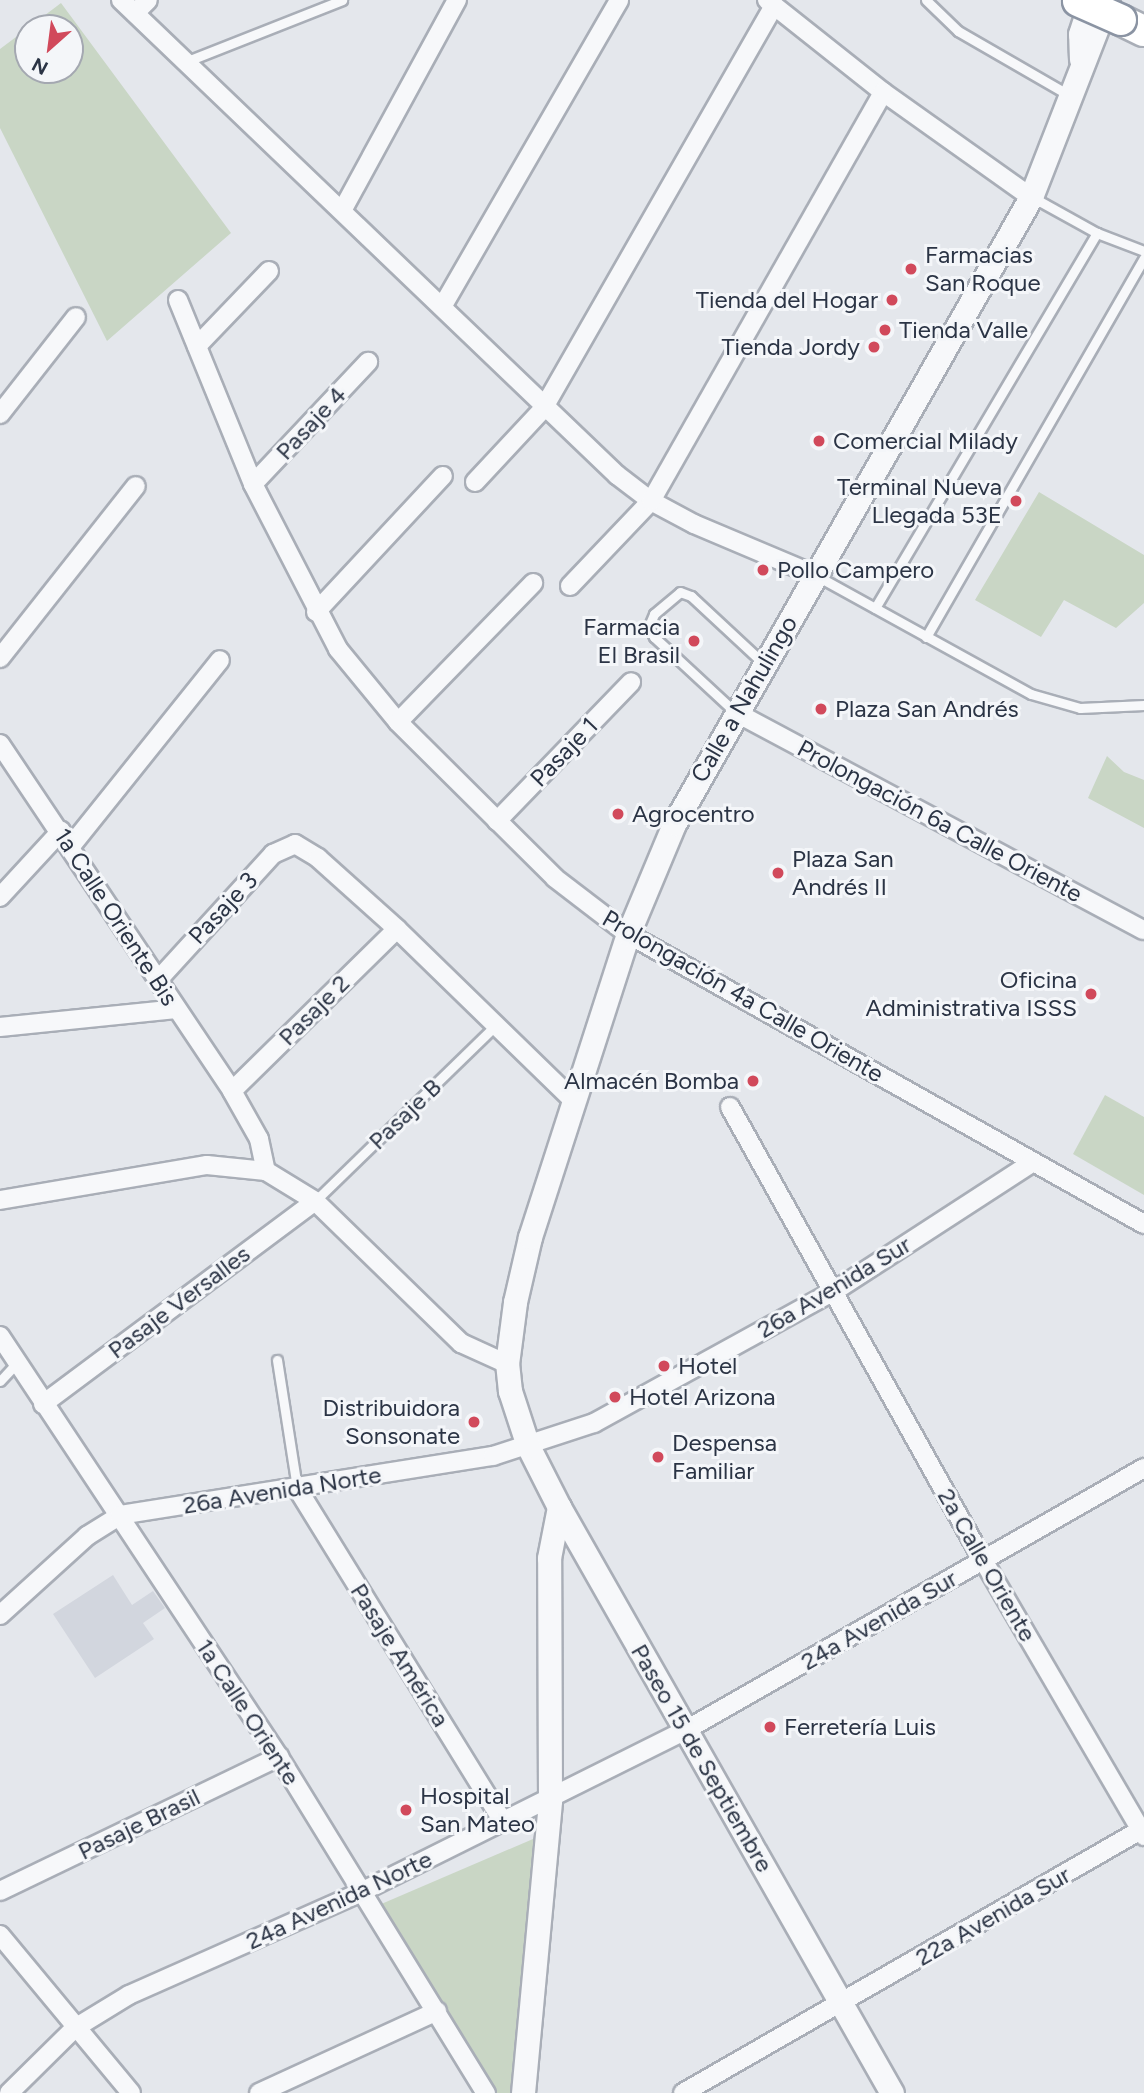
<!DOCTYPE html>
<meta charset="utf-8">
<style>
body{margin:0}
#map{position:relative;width:1144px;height:2093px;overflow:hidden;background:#e4e7ec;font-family:Figtree,sans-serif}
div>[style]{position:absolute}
.built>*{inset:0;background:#d2d6de}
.green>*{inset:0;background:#c9d6c5}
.roads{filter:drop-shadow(2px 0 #a9aeb7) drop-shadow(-2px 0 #a9aeb7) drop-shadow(0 2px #a9aeb7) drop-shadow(0 -2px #a9aeb7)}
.service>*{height:9px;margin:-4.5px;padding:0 4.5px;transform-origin:4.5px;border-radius:4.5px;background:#f7f8fa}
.minor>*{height:18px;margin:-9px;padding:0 9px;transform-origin:9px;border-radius:9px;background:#f7f8fa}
.tertiary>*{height:23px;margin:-11.5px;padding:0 11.5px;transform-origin:11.5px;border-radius:11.5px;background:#f7f8fa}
.trunk>*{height:30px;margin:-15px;padding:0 15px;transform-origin:15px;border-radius:15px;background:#fff}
.bridges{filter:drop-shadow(2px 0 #8b94a3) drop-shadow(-2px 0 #8b94a3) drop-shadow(0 2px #8b94a3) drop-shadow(0 -2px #8b94a3)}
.trunk-bridge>*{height:30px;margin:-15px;padding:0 15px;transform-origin:15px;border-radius:15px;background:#fff}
.dots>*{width:19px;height:19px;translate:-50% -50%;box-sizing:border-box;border:4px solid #f4f6f9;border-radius:50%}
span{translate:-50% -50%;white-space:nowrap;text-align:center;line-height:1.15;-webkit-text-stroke:6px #f4f6f9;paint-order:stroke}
.poi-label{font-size:24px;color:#2b3445}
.left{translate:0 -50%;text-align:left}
.right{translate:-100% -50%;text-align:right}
.street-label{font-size:24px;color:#2b3445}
.north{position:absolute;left:14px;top:14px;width:70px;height:70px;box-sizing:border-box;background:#f4f6f9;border:2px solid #a4a8b1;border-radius:50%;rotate:208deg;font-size:19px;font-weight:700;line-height:28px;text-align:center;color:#2b3445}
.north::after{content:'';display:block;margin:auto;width:24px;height:32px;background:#d1495b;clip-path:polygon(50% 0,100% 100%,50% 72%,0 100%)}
</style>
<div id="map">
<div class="built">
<div style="clip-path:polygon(113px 1575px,132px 1605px,153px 1591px,165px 1608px,143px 1623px,154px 1639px,95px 1678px,53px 1614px)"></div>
</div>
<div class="green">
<div style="clip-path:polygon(61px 3px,231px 233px,107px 341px,0 128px,0 49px,28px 28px,28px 70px,70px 70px,70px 28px,28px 28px)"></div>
<div style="clip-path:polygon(1039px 492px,1144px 555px,1144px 603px,1116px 628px,1064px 600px,1041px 637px,975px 600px)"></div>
<div style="clip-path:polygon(1107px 756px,1124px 772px,1144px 780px,1144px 828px,1088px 798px)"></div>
<div style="clip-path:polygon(1105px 1095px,1144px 1117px,1144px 1195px,1073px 1154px)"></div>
<div style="clip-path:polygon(540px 1836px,515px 2093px,497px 2093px,379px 1905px)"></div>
</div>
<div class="roads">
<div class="service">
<div style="left:926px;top:0;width:45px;rotate:44.1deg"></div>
<div style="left:958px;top:31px;width:128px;rotate:30deg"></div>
<div style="left:185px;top:62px;width:169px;rotate:-21.5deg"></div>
<div style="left:1032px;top:197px;width:74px;rotate:29deg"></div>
<div style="left:1097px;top:233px;width:50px;rotate:21deg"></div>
<div style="left:817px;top:576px;width:244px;rotate:28.9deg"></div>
<div style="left:1031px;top:694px;width:51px;rotate:15.9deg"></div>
<div style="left:1080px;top:708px;width:64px;rotate:-2.7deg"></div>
<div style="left:875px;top:608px;width:436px;rotate:-59.4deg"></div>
<div style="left:926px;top:637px;width:437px;rotate:-60.1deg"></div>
<div style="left:735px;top:712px;width:110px;rotate:-137.2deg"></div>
<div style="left:654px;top:637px;width:12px;rotate:-114deg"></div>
<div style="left:649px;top:626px;width:13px;rotate:-67deg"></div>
<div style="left:654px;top:614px;width:34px;rotate:-40deg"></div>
<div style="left:680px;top:592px;width:12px;rotate:20deg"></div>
<div style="left:691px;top:596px;width:98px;rotate:42.9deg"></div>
<div style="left:315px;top:1201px;width:250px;rotate:-44.2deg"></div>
<div style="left:277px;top:1360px;width:130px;rotate:81.1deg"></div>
<div style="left:0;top:1381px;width:23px;rotate:-47deg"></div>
</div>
<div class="minor">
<div style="left:121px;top:0;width:687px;rotate:43.76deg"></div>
<div style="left:617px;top:475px;width:43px;rotate:37.4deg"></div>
<div style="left:651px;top:501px;width:49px;rotate:28.1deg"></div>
<div style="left:694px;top:524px;width:134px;rotate:22.9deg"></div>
<div style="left:767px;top:0;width:148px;rotate:38.4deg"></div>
<div style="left:883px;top:92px;width:181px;rotate:35.4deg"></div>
<div style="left:135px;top:13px;width:18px;rotate:-45deg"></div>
<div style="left:343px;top:209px;width:238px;rotate:-61.4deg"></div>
<div style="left:178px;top:300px;width:199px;rotate:67.8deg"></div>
<div style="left:253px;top:484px;width:186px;rotate:62.7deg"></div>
<div style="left:338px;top:649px;width:94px;rotate:50.6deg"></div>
<div style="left:398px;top:722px;width:221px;rotate:44.8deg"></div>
<div style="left:555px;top:878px;width:92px;rotate:37.5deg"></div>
<div style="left:628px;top:934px;width:592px;rotate:29.34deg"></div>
<div style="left:442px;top:307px;width:354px;rotate:-60deg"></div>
<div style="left:197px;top:346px;width:104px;rotate:-46.2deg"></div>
<div style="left:0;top:414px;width:123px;rotate:-51.9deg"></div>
<div style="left:475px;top:482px;width:100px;rotate:-47deg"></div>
<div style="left:543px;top:409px;width:465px;rotate:-60.2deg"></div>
<div style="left:253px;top:484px;width:168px;rotate:-46.7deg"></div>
<div style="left:570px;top:586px;width:117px;rotate:-46.4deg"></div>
<div style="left:651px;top:501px;width:470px;rotate:-60.4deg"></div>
<div style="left:316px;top:612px;width:186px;rotate:-47deg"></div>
<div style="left:0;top:658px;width:219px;rotate:-51.7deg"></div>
<div style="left:735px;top:712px;width:463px;rotate:28.1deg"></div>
<div style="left:398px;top:722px;width:194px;rotate:-45.8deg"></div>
<div style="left:0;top:744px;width:417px;rotate:56.2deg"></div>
<div style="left:232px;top:1091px;width:55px;rotate:60.6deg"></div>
<div style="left:259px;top:1139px;width:33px;rotate:78deg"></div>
<div style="left:266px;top:1171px;width:57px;rotate:31.5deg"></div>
<div style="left:315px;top:1201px;width:204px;rotate:44.2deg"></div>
<div style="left:461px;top:1343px;width:51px;rotate:24.5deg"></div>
<div style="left:497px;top:821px;width:193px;rotate:-46deg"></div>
<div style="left:71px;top:846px;width:238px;rotate:-51.3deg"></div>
<div style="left:0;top:897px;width:90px;rotate:-47.3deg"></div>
<div style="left:158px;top:980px;width:171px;rotate:-47.6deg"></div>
<div style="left:273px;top:854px;width:24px;rotate:-24deg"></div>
<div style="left:295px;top:844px;width:27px;rotate:31deg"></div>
<div style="left:318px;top:858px;width:106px;rotate:41.9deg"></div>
<div style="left:397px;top:929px;width:247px;rotate:44.2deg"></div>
<div style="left:0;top:1027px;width:177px;rotate:-5.8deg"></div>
<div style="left:232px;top:1091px;width:231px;rotate:-44.5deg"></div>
<div style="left:730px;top:1107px;width:519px;rotate:60.82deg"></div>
<div style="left:983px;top:1560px;width:320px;rotate:59.7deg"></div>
<div style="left:0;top:1200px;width:210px;rotate:-9.6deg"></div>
<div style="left:207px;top:1165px;width:59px;rotate:5.8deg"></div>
<div style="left:0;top:1336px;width:505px;rotate:56.47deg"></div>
<div style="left:279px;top:1757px;width:395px;rotate:58.4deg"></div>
<div style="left:43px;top:1404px;width:339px;rotate:-36.7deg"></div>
<div style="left:297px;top:1488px;width:392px;rotate:58.3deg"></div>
<div style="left:0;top:1615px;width:118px;rotate:-42.2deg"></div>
<div style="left:87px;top:1536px;width:39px;rotate:-32deg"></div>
<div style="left:120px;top:1515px;width:378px;rotate:-9deg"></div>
<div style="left:493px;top:1456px;width:106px;rotate:-18.1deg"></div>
<div style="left:594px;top:1423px;width:276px;rotate:-28.8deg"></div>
<div style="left:836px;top:1290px;width:235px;rotate:-33deg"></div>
<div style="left:0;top:1891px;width:310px;rotate:-25.7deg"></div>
<div style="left:0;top:1935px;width:205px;rotate:50.3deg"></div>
<div style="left:9px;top:2093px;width:93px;rotate:-44.6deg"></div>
<div style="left:75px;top:2028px;width:63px;rotate:-31.4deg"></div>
<div style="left:129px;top:1995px;width:252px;rotate:-23.9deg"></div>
<div style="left:359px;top:1893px;width:365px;rotate:-26.5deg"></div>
<div style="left:686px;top:1730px;width:528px;rotate:-29.77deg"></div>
<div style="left:259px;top:2093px;width:196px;rotate:-24.7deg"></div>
<div style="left:683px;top:2093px;width:532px;rotate:-29.89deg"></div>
</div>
<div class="tertiary">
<div style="left:1081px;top:59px;width:25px;rotate:-92deg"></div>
<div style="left:1080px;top:34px;width:36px;rotate:-72deg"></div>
<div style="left:523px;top:2093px;width:294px;rotate:-84.7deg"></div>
<div style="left:550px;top:1800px;width:242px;rotate:-90.2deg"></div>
<div style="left:549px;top:1558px;width:52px;rotate:-78.9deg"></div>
<div style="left:892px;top:2093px;width:674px;rotate:-119.61deg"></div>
<div style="left:559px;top:1507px;width:68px;rotate:-116.9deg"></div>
<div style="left:528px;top:1446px;width:58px;rotate:-108.1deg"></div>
<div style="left:510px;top:1391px;width:27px;rotate:-96deg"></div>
<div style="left:507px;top:1364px;width:63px;rotate:-82.6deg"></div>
<div style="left:515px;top:1302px;width:67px;rotate:-77deg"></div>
<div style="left:530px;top:1237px;width:318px;rotate:-72.1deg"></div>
<div style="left:628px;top:934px;width:119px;rotate:-67.3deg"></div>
<div style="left:674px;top:824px;width:722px;rotate:-60.34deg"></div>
<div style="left:1031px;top:197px;width:212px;rotate:-68.7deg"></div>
</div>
<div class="trunk">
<div style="left:1121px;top:20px;width:25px;rotate:26deg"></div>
</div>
</div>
<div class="bridges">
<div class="trunk-bridge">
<div style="left:1078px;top:1px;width:47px;rotate:23.8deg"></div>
</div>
</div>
<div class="dots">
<div style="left:911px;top:269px;background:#d1495b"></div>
<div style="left:892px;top:300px;background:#d1495b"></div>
<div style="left:885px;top:330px;background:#d1495b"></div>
<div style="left:874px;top:347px;background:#d1495b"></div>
<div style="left:819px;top:441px;background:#d1495b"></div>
<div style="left:1016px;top:501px;background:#d1495b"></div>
<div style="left:763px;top:570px;background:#d1495b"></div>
<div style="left:694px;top:641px;background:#d1495b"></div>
<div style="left:821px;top:709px;background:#d1495b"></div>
<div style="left:618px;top:814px;background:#d1495b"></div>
<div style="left:778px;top:873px;background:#d1495b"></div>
<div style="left:1091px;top:994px;background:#d1495b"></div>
<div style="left:753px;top:1081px;background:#d1495b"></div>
<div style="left:664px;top:1366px;background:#d1495b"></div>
<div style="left:615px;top:1397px;background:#d1495b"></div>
<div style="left:474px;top:1422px;background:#d1495b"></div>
<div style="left:658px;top:1457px;background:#d1495b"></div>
<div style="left:770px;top:1727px;background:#d1495b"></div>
<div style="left:406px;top:1810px;background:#d1495b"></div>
</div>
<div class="poi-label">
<span class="left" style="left:925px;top:269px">Farmacias<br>San Roque</span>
<span class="right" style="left:878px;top:300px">Tienda del Hogar</span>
<span class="left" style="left:899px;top:330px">Tienda Valle</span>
<span class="right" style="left:860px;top:347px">Tienda Jordy</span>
<span class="left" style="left:833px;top:441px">Comercial Milady</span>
<span class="right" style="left:1002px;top:501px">Terminal Nueva<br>Llegada 53E</span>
<span class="left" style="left:777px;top:570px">Pollo Campero</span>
<span class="right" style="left:680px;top:641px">Farmacia<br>El Brasil</span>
<span class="left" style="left:835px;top:709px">Plaza San Andrés</span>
<span class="left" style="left:632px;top:814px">Agrocentro</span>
<span class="left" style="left:792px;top:873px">Plaza San<br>Andrés II</span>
<span class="right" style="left:1077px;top:994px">Oficina<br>Administrativa ISSS</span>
<span class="right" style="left:739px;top:1081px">Almacén Bomba</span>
<span class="left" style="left:678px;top:1366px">Hotel</span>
<span class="left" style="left:629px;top:1397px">Hotel Arizona</span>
<span class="right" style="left:460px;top:1422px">Distribuidora<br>Sonsonate</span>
<span class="left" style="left:672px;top:1457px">Despensa<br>Familiar</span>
<span class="left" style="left:784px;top:1727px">Ferretería Luis</span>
<span class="left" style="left:420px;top:1810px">Hospital<br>San Mateo</span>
</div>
<div class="street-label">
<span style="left:311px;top:423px;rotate:-47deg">Pasaje 4</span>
<span style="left:744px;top:699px;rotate:-60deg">Calle a Nahulingo</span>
<span style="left:564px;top:752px;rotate:-46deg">Pasaje 1</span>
<span style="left:940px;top:821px;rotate:28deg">Prolongación 6a Calle Oriente</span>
<span style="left:223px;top:908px;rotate:-47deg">Pasaje 3</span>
<span style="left:116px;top:917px;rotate:57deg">1a Calle Oriente Bis</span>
<span style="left:743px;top:996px;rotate:30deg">Prolongación 4a Calle Oriente</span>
<span style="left:314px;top:1010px;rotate:-45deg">Pasaje 2</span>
<span style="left:405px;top:1114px;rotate:-44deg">Pasaje B</span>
<span style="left:834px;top:1287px;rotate:-31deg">26a Avenida Sur</span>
<span style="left:179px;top:1302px;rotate:-37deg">Pasaje Versalles</span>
<span style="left:282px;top:1490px;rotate:-9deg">26a Avenida Norte</span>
<span style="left:987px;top:1565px;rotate:60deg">2a Calle Oriente</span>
<span style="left:879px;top:1620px;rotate:-30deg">24a Avenida Sur</span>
<span style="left:400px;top:1655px;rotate:58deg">Pasaje América</span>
<span style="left:248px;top:1712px;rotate:57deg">1a Calle Oriente</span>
<span style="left:702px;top:1758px;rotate:60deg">Paseo 15 de Septiembre</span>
<span style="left:139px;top:1824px;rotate:-26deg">Pasaje Brasil</span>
<span style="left:339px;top:1900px;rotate:-25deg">24a Avenida Norte</span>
<span style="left:993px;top:1916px;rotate:-30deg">22a Avenida Sur</span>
</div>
<div class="north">N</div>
</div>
